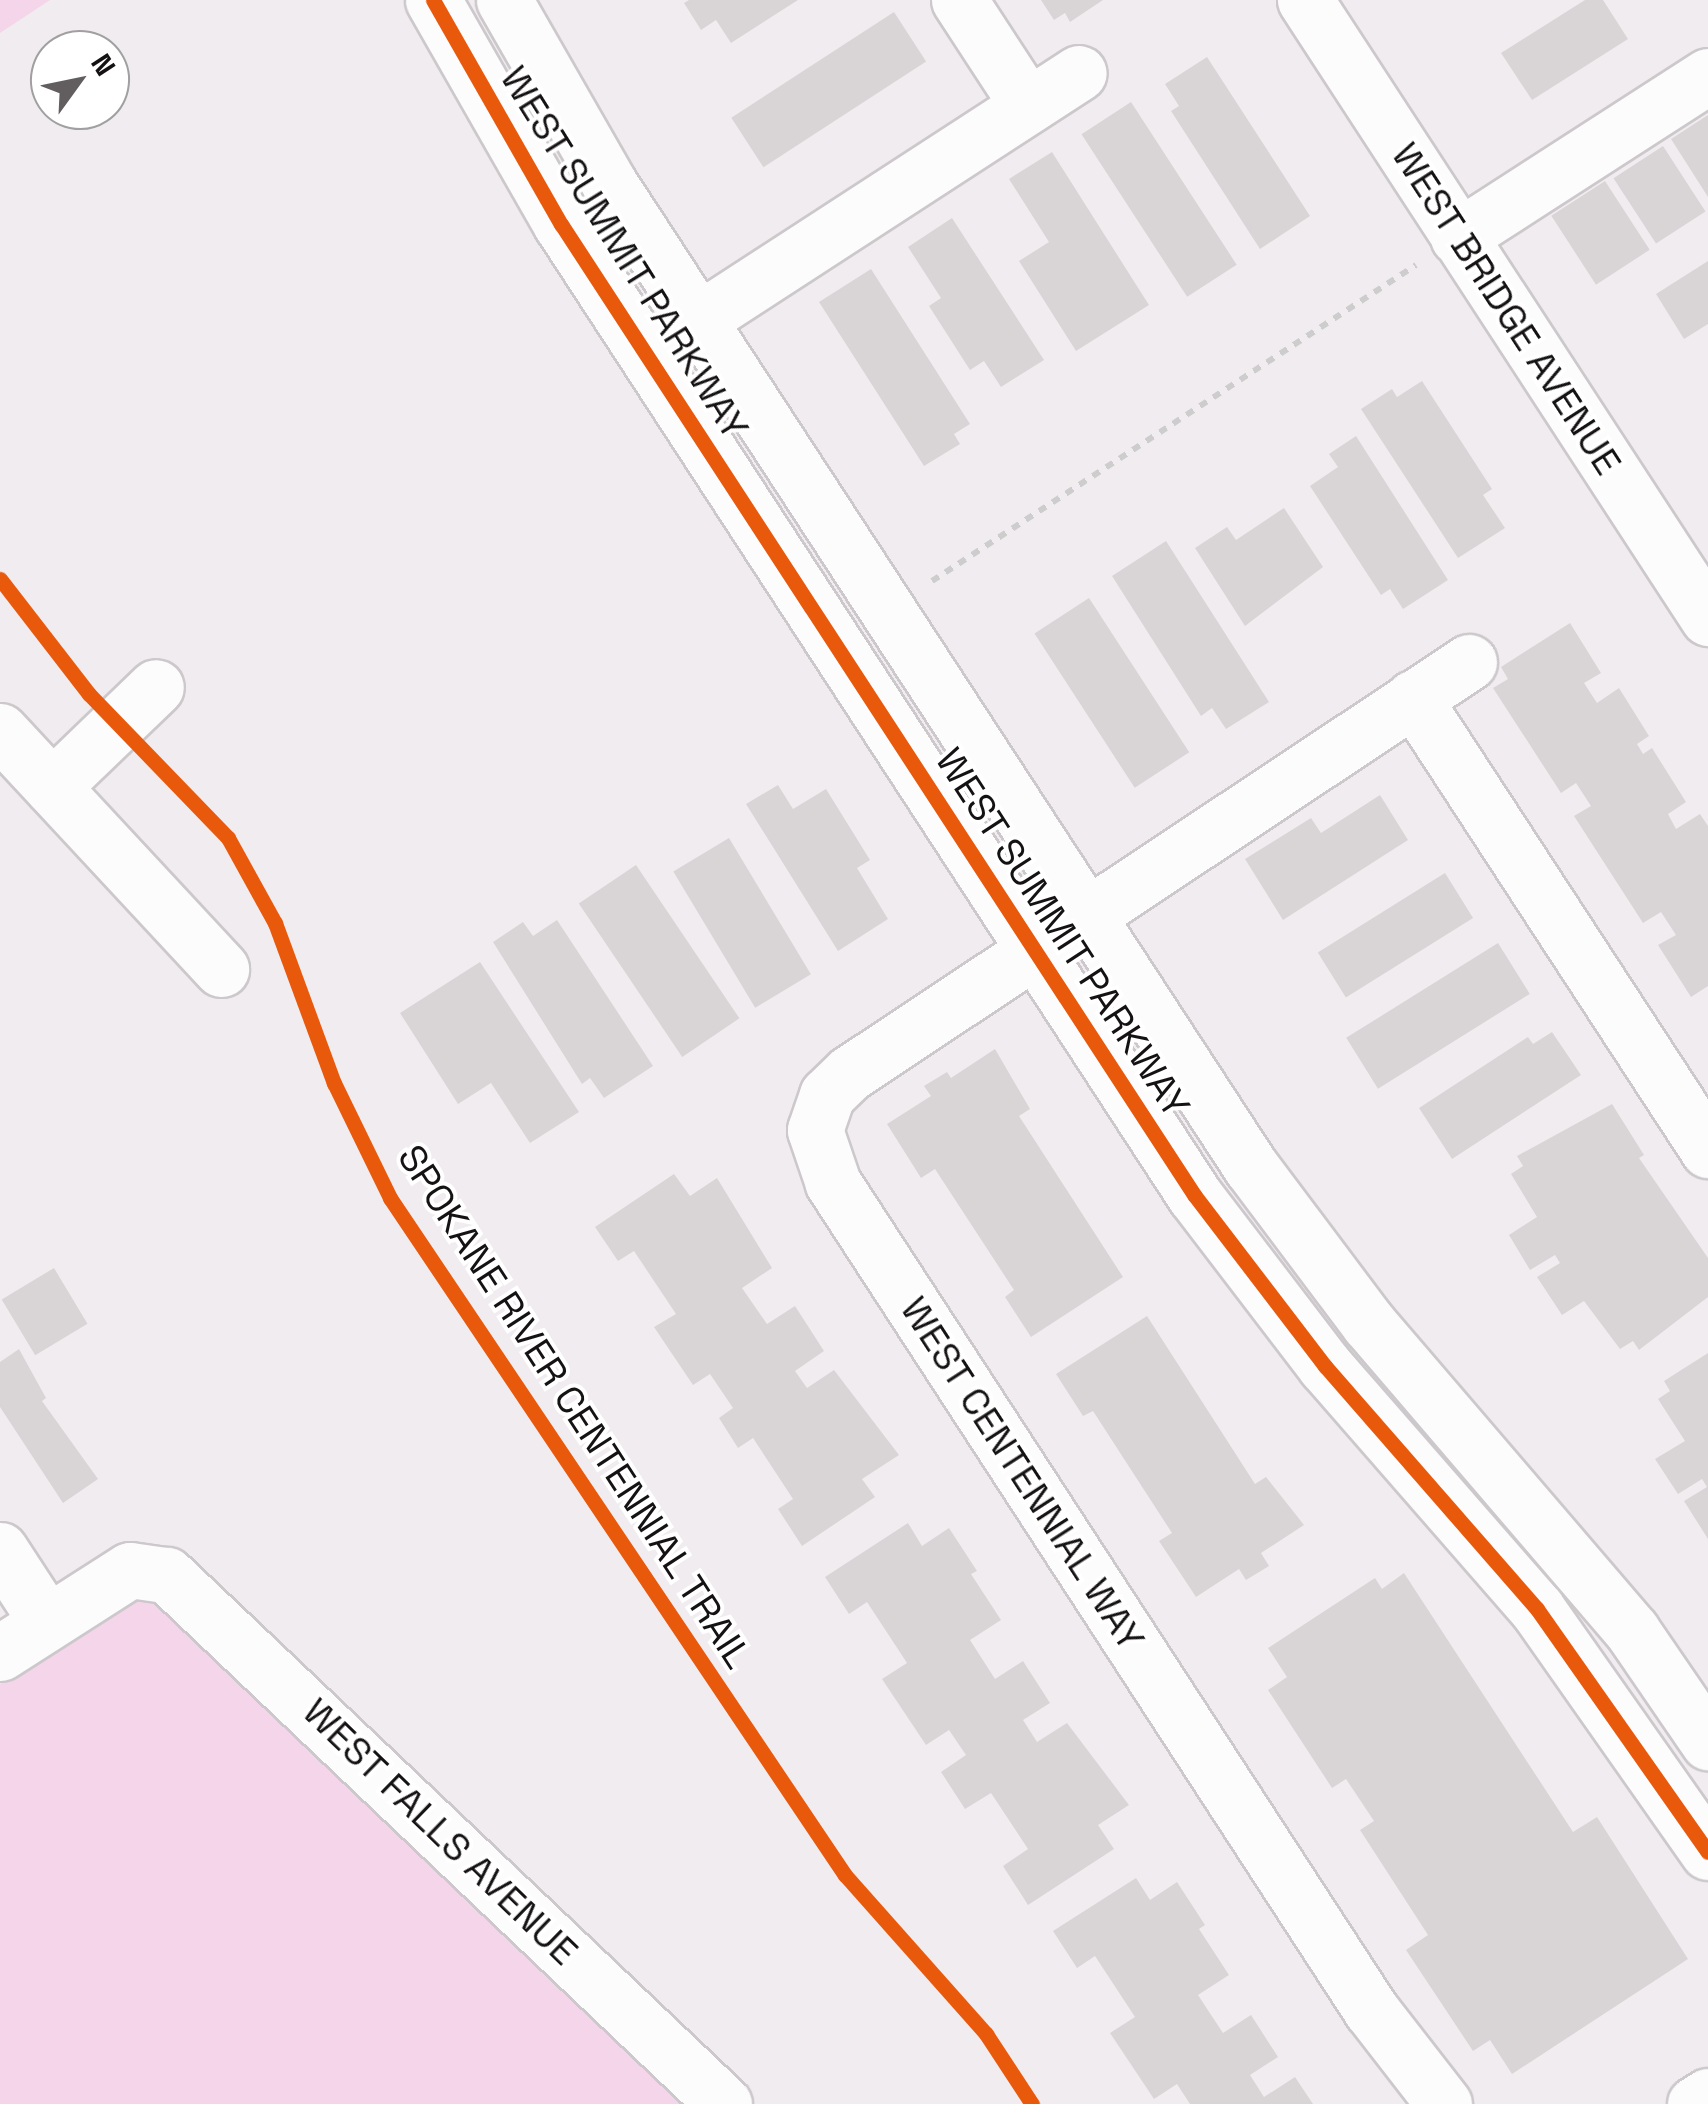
<!DOCTYPE html>
<style>
body{margin:0}
#map{position:relative;width:1708px;height:2104px;overflow:hidden;background:#f1ecef;font-family:"Space Grotesk",sans-serif}
div>[style]{position:absolute}
.green>*{inset:0;background:#f4d5ea}
.building>*{inset:0;background:#d9d5d7;transform-origin:0 0}
.path>*{height:6px;margin-top:-3px;transform-origin:0;background:repeating-linear-gradient(90deg,#cecdce 0 8px,transparent 0 16px)}
.roads{filter:drop-shadow(2px 0 #ccc8cb) drop-shadow(-2px 0 #ccc8cb) drop-shadow(0 2px #ccc8cb) drop-shadow(0 -2px #ccc8cb)}
.minor>*{height:55px;margin:-27.5px;padding:0 27.5px;transform-origin:27.5px;border-radius:27.5px;background:#fdfcfd}
.cycleway>*{height:15px;margin:-7.5px;padding:0 7.5px;transform-origin:7.5px;border-radius:7.5px;background:#e8590c}
span{translate:-50% -50%;white-space:nowrap;text-align:center;line-height:1.15;-webkit-text-stroke:8px #fff;paint-order:stroke}
.street-label{font-size:38px;color:#151213}
.north{position:absolute;left:30px;top:30px;width:100px;height:100px;box-sizing:border-box;background:#fff;border:2px solid #a1a0a1;border-radius:50%;rotate:57deg;font-size:28px;font-weight:700;line-height:40px;text-align:center;color:#151213}
.north::after{content:'';display:block;margin:auto;width:35px;height:45px;background:#625e60;clip-path:polygon(50% 0,100% 100%,50% 72%,0 100%)}
</style>
<div id="map">
<div class="green">
<div style="clip-path:polygon(0 0,50px 0,0 33px)"></div>
<div style="clip-path:polygon(154px 1589px,704px 2104px,0 2104px,0 1684px)"></div>
</div>
<div class="building">
<div style="clip-path:polygon(689px 0,798px 0,731px 43px,716px 20px,701px 30px,684px 3px)"></div>
<div style="clip-path:polygon(1041px 0,1103px 0,1070px 22px,1065px 13px,1054px 20px)"></div>
<div style="clip-path:polygon(1585px 0,1603px 0,1628px 39px,1532px 100px,1501px 53px)"></div>
<div style="left:894px;top:12px;width:59px;height:194px;rotate:57deg"></div>
<div style="clip-path:polygon(1207px 57px,1310px 216px,1260px 249px,1171px 111px,1179px 106px,1165px 84px)"></div>
<div style="left:1131px;top:102px;width:194px;height:59px;rotate:57deg"></div>
<div style="clip-path:polygon(1708px 115px,1708px 197px,1671px 139px)"></div>
<div style="left:1663px;top:146px;width:78px;height:59px;rotate:57deg"></div>
<div style="clip-path:polygon(1052px 152px,1149px 305px,1076px 351px,1019px 261px,1049px 242px,1009px 179px)"></div>
<div style="left:1605px;top:181px;width:82px;height:64px;rotate:57deg"></div>
<div style="clip-path:polygon(952px 218px,1044px 360px,1001px 387px,984px 361px,970px 370px,929px 306px,941px 298px,908px 247px)"></div>
<div style="clip-path:polygon(1708px 261px,1708px 324px,1684px 339px,1656px 294px)"></div>
<div style="clip-path:polygon(871px 269px,970px 424px,954px 434px,960px 444px,924px 466px,819px 302px)"></div>
<div style="clip-path:polygon(1422px 381px,1492px 489px,1483px 495px,1505px 528px,1458px 558px,1361px 409px,1392px 389px,1397px 397px)"></div>
<div style="clip-path:polygon(1356px 436px,1448px 580px,1403px 609px,1390px 589px,1381px 595px,1310px 486px,1338px 467px,1329px 454px)"></div>
<div style="clip-path:polygon(1284px 508px,1323px 567px,1245px 626px,1195px 548px,1227px 527px,1236px 540px)"></div>
<div style="clip-path:polygon(1166px 541px,1269px 702px,1226px 729px,1212px 708px,1201px 716px,1112px 576px)"></div>
<div style="left:1089px;top:598px;width:184px;height:65px;rotate:57deg"></div>
<div style="clip-path:polygon(1570px 623px,1601px 673px,1584px 683px,1597px 703px,1619px 688px,1649px 736px,1637px 744px,1643px 754px,1652px 748px,1686px 802px,1668px 814px,1676px 829px,1700px 814px,1708px 826px,1708px 986px,1691px 997px,1658px 945px,1676px 935px,1661px 912px,1643px 923px,1574px 816px,1591px 806px,1576px 783px,1561px 793px,1493px 688px,1508px 679px,1501px 667px)"></div>
<div style="clip-path:polygon(778px 785px,793px 809px,826px 789px,870px 860px,857px 868px,888px 919px,838px 951px,746px 804px)"></div>
<div style="clip-path:polygon(1380px 795px,1408px 840px,1283px 920px,1245px 859px,1311px 818px,1321px 833px)"></div>
<div style="left:729px;top:838px;width:159px;height:65px;rotate:59deg"></div>
<div style="left:636px;top:865px;width:185px;height:69px;rotate:56deg"></div>
<div style="left:1445px;top:873px;width:53px;height:150px;rotate:58deg"></div>
<div style="clip-path:polygon(557px 920px,653px 1066px,604px 1098px,590px 1078px,582px 1084px,493px 942px,523px 922px,533px 936px)"></div>
<div style="left:1498px;top:943px;width:60px;height:179px;rotate:58deg"></div>
<div style="clip-path:polygon(480px 962px,579px 1112px,530px 1143px,491px 1083px,458px 1104px,400px 1013px)"></div>
<div style="clip-path:polygon(1552px 1032px,1581px 1075px,1452px 1159px,1419px 1108px,1528px 1037px,1533px 1044px)"></div>
<div style="clip-path:polygon(995px 1049px,1030px 1109px,1019px 1116px,1123px 1277px,1031px 1337px,1005px 1297px,1014px 1290px,935px 1169px,921px 1178px,887px 1124px,931px 1096px,924px 1086px,947px 1072px,951px 1078px)"></div>
<div style="clip-path:polygon(1612px 1104px,1644px 1155px,1639px 1158px,1708px 1258px,1708px 1297px,1639px 1350px,1633px 1341px,1620px 1349px,1584px 1301px,1562px 1315px,1537px 1277px,1560px 1263px,1555px 1255px,1530px 1270px,1509px 1235px,1537px 1217px,1511px 1174px,1523px 1166px,1517px 1156px)"></div>
<div style="clip-path:polygon(674px 1174px,690px 1196px,717px 1178px,772px 1268px,742px 1288px,767px 1324px,795px 1306px,824px 1351px,795px 1371px,807px 1388px,834px 1370px,899px 1455px,862px 1479px,875px 1497px,802px 1546px,778px 1509px,793px 1499px,753px 1438px,738px 1448px,719px 1418px,733px 1408px,710px 1374px,693px 1385px,654px 1327px,676px 1314px,634px 1251px,618px 1261px,595px 1227px)"></div>
<div style="left:54px;top:1268px;width:65px;height:61px;rotate:59deg"></div>
<div style="clip-path:polygon(1147px 1316px,1255px 1484px,1266px 1477px,1304px 1525px,1261px 1553px,1269px 1566px,1246px 1580px,1239px 1569px,1196px 1597px,1159px 1541px,1172px 1533px,1093px 1411px,1083px 1416px,1056px 1374px)"></div>
<div style="clip-path:polygon(19px 1349px,46px 1398px,42px 1401px,98px 1479px,63px 1503px,0 1407px,0 1362px)"></div>
<div style="clip-path:polygon(1708px 1353px,1708px 1539px,1684px 1501px,1707px 1487px,1702px 1479px,1678px 1494px,1655px 1459px,1685px 1441px,1658px 1399px,1670px 1391px,1664px 1381px)"></div>
<div style="clip-path:polygon(908px 1523px,922px 1546px,949px 1528px,977px 1571px,971px 1574px,1001px 1620px,970px 1640px,995px 1679px,1023px 1661px,1050px 1703px,1023px 1720px,1037px 1742px,1067px 1723px,1129px 1805px,1098px 1825px,1114px 1849px,1028px 1905px,1003px 1866px,1028px 1849px,991px 1793px,965px 1809px,941px 1772px,966px 1755px,949px 1730px,926px 1745px,882px 1679px,907px 1663px,867px 1602px,849px 1614px,825px 1577px)"></div>
<div style="clip-path:polygon(1404px 1573px,1573px 1832px,1597px 1817px,1688px 1959px,1512px 2074px,1490px 2040px,1473px 2051px,1406px 1950px,1428px 1935px,1360px 1830px,1374px 1821px,1346px 1779px,1332px 1788px,1268px 1690px,1287px 1677px,1268px 1648px,1375px 1578px,1382px 1589px)"></div>
<div style="clip-path:polygon(1136px 1878px,1150px 1900px,1177px 1882px,1205px 1925px,1199px 1929px,1229px 1975px,1198px 1995px,1223px 2033px,1251px 2015px,1278px 2057px,1250px 2075px,1264px 2097px,1295px 2077px,1313px 2104px,1190px 2104px,1177px 2084px,1154px 2099px,1110px 2033px,1135px 2017px,1095px 1956px,1077px 1968px,1053px 1931px)"></div>
</div>
<div class="path">
<div style="left:932px;top:581px;width:578px;rotate:-33.14deg"></div>
</div>
<div class="roads">
<div class="minor">
<div style="left:433px;top:0;width:258px;rotate:60.3deg"></div>
<div style="left:561px;top:224px;width:1160px;rotate:56.89deg"></div>
<div style="left:1195px;top:1196px;width:214px;rotate:52.6deg"></div>
<div style="left:1325px;top:1366px;width:322px;rotate:48.9deg"></div>
<div style="left:1537px;top:1609px;width:297px;rotate:54.9deg"></div>
<div style="left:504px;top:0;width:213px;rotate:60.2deg"></div>
<div style="left:610px;top:185px;width:1173px;rotate:56.87deg"></div>
<div style="left:1251px;top:1167px;width:196px;rotate:53.1deg"></div>
<div style="left:1369px;top:1324px;width:404px;rotate:49.4deg"></div>
<div style="left:1632px;top:1631px;width:135px;rotate:55.6deg"></div>
<div style="left:959px;top:0;width:126px;rotate:56.9deg"></div>
<div style="left:1305px;top:0;width:738px;rotate:56.89deg"></div>
<div style="left:1458px;top:237px;width:297px;rotate:-32.8deg"></div>
<div style="left:666px;top:341px;width:492px;rotate:-33deg"></div>
<div style="left:1413px;top:698px;width:540px;rotate:56.87deg"></div>
<div style="left:0;top:731px;width:325px;rotate:47.1deg"></div>
<div style="left:52px;top:787px;width:144px;rotate:-43.9deg"></div>
<div style="left:0;top:1550px;width:86px;rotate:56.9deg"></div>
<div style="left:0;top:1653px;width:154px;rotate:-32.6deg"></div>
<div style="left:130px;top:1570px;width:37px;rotate:8deg"></div>
<div style="left:167px;top:1575px;width:768px;rotate:43.52deg"></div>
<div style="left:1444px;top:2104px;width:119px;rotate:-127.8deg"></div>
<div style="left:1371px;top:2010px;width:987px;rotate:-123.05deg"></div>
<div style="left:833px;top:1183px;width:56px;rotate:-108.8deg"></div>
<div style="left:815px;top:1130px;width:37px;rotate:-71deg"></div>
<div style="left:827px;top:1095px;width:32px;rotate:-44deg"></div>
<div style="left:850px;top:1073px;width:743px;rotate:-33.58deg"></div>
<div style="left:1695px;top:2104px;width:15px;rotate:-32deg"></div>
</div>
</div>
<div class="cycleway">
<div style="left:433px;top:0;width:258px;rotate:60.3deg"></div>
<div style="left:561px;top:224px;width:1160px;rotate:56.89deg"></div>
<div style="left:1195px;top:1196px;width:214px;rotate:52.6deg"></div>
<div style="left:1325px;top:1366px;width:322px;rotate:48.9deg"></div>
<div style="left:1537px;top:1609px;width:297px;rotate:54.9deg"></div>
<div style="left:0;top:579px;width:145px;rotate:52.3deg"></div>
<div style="left:89px;top:694px;width:200px;rotate:46deg"></div>
<div style="left:228px;top:838px;width:97px;rotate:61.1deg"></div>
<div style="left:275px;top:923px;width:171px;rotate:69.8deg"></div>
<div style="left:334px;top:1083px;width:128px;rotate:64deg"></div>
<div style="left:390px;top:1198px;width:816px;rotate:56.1deg"></div>
<div style="left:845px;top:1875px;width:213px;rotate:48.4deg"></div>
<div style="left:986px;top:2034px;width:84px;rotate:56.7deg"></div>
</div>
<div class="street-label">
<span style="left:624px;top:253px;rotate:58deg">WEST SUMMIT PARKWAY</span>
<span style="left:1506px;top:309px;rotate:57deg">WEST BRIDGE AVENUE</span>
<span style="left:1062px;top:933px;rotate:57deg">WEST SUMMIT PARKWAY</span>
<span style="left:574px;top:1407px;rotate:57deg">SPOKANE RIVER CENTENNIAL TRAIL</span>
<span style="left:1022px;top:1474px;rotate:57deg">WEST CENTENNIAL WAY</span>
<span style="left:440px;top:1832px;rotate:44deg">WEST FALLS AVENUE</span>
</div>
<div class="north">N</div>
</div>
